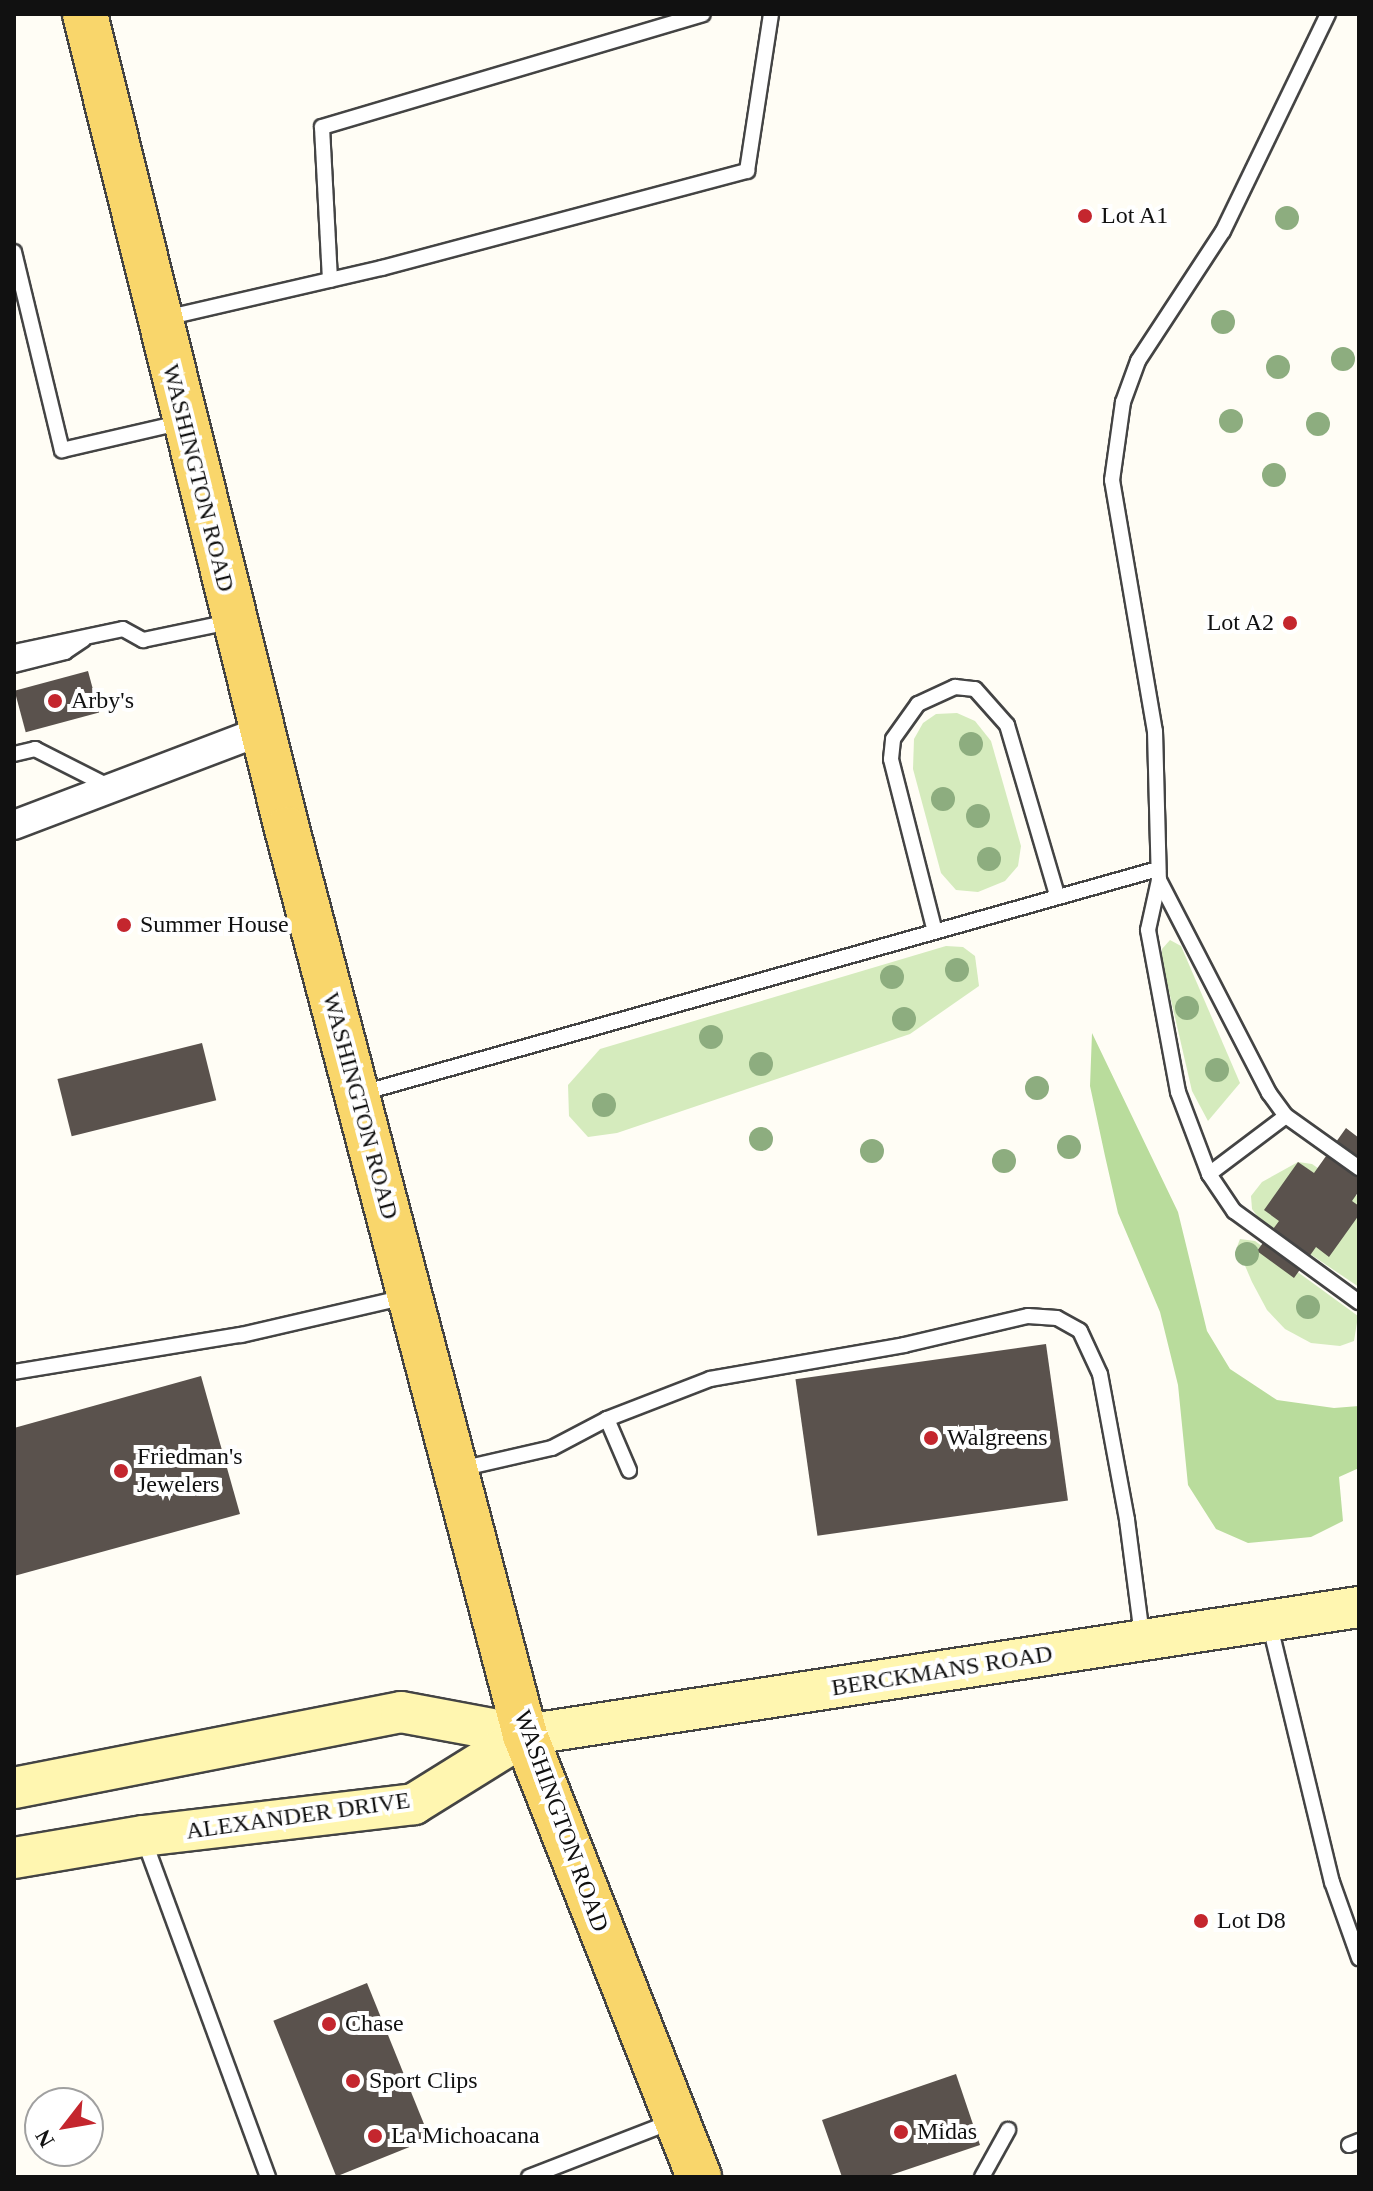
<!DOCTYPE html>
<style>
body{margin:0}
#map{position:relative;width:1373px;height:2191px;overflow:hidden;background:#fffdf5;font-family:Georgia,serif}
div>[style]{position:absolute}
.green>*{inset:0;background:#d5ebbd}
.forest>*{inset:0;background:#b9dc9c}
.building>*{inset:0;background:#5a524d;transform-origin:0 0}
.roads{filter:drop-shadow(2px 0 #444) drop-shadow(-2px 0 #444) drop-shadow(0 2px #444) drop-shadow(0 -2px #444)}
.service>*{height:14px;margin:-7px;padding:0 7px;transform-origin:7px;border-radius:7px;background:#fff}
.minor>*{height:28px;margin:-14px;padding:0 14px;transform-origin:14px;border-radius:14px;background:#fff}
.secondary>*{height:40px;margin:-20px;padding:0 20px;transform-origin:20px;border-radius:20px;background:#fff6b0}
.primary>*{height:44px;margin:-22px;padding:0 22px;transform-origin:22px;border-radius:22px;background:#f9d66b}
.trees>*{width:24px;height:24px;margin:-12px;border-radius:50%;background:#8dad7f}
.dots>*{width:22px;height:22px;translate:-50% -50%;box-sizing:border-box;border:4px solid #fff;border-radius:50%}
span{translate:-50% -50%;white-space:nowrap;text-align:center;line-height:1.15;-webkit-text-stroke:8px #fff;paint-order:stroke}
.poi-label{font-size:24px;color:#111}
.left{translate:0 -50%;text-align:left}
.right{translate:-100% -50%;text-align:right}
.street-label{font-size:24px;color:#111}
.frame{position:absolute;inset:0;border:16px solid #111;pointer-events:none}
.north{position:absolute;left:24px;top:2087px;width:80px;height:80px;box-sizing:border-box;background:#fff;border:2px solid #a0a0a0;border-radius:50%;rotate:239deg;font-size:22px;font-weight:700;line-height:32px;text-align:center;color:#111}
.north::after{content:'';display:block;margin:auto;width:28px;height:36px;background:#c4262e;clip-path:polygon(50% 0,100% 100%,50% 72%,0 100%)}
</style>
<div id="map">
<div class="green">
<div style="clip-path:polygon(957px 713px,975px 721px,991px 741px,1021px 846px,1018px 866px,1005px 881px,978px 892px,956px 890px,941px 873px,913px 769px,914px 739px,923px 723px,936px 714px)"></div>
<div style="clip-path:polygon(1170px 940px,1181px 946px,1240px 1083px,1208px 1121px,1192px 1091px,1162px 961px,1162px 949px)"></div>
<div style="clip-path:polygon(946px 946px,963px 947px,975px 956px,979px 986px,910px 1034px,617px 1133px,588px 1137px,569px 1116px,568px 1085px,600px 1049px)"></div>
<div style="clip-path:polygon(1298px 1162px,1312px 1164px,1359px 1197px,1359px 1287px,1261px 1221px,1252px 1209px,1251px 1196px,1262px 1182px)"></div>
<div style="clip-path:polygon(1240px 1239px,1255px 1241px,1358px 1316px,1354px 1341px,1340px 1346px,1311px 1343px,1285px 1329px,1267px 1310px,1252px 1282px,1237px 1247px)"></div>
</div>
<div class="forest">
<div style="clip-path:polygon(1092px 1033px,1178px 1212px,1207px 1331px,1230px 1369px,1277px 1400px,1334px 1408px,1359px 1406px,1359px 1468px,1339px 1477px,1343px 1521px,1311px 1537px,1248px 1543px,1216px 1529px,1188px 1485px,1178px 1385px,1160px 1312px,1118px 1213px,1105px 1156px,1090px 1086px)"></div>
</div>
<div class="building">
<div style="left:88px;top:671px;width:43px;height:76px;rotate:75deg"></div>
<div style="left:202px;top:1043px;width:59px;height:149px;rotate:76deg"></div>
<div style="clip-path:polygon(1346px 1128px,1359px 1138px,1359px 1191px,1352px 1201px,1359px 1206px,1359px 1215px,1329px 1257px,1316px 1247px,1294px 1278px,1257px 1251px,1279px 1221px,1264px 1210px,1298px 1162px,1314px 1173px)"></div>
<div style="left:1046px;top:1344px;width:158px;height:253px;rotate:82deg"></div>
<div style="clip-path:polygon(201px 1376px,240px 1514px,14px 1576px,14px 1428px)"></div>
<div style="left:367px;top:1983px;width:168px;height:101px;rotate:68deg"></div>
<div style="clip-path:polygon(956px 2074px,980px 2145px,885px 2177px,842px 2177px,822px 2120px)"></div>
</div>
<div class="roads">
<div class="service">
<div style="left:1328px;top:14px;width:241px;rotate:115.8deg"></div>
<div style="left:1223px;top:231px;width:155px;rotate:123.2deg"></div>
<div style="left:1138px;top:361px;width:44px;rotate:110.1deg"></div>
<div style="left:1123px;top:402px;width:79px;rotate:98deg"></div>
<div style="left:1112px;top:480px;width:255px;rotate:80.3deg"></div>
<div style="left:1155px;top:731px;width:149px;rotate:88.5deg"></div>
<div style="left:1159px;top:880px;width:51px;rotate:102.4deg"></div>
<div style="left:1148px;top:930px;width:165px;rotate:79.5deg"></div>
<div style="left:1178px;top:1092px;width:88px;rotate:69.3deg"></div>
<div style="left:1209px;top:1174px;width:45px;rotate:56deg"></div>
<div style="left:1234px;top:1211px;width:155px;rotate:36.1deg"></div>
<div style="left:14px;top:252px;width:204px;rotate:76.4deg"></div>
<div style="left:62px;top:450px;width:124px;rotate:-13deg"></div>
<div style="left:330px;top:280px;width:153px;rotate:-93deg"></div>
<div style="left:322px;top:127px;width:397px;rotate:-16.5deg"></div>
<div style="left:165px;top:318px;width:223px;rotate:-13deg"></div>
<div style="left:382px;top:268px;width:378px;rotate:-14.9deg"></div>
<div style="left:747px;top:171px;width:159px;rotate:-81.3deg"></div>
<div style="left:14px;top:652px;width:111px;rotate:-11.9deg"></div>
<div style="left:123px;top:629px;width:23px;rotate:29deg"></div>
<div style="left:143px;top:640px;width:89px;rotate:-11.7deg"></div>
<div style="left:14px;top:665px;width:53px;rotate:-14.3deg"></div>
<div style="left:65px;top:652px;width:22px;rotate:-34deg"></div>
<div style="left:14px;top:754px;width:22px;rotate:-13deg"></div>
<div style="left:35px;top:749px;width:82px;rotate:26.9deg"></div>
<div style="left:1159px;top:880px;width:240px;rotate:62.7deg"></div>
<div style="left:1269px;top:1093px;width:29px;rotate:54deg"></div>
<div style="left:1286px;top:1116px;width:90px;rotate:35.5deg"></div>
<div style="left:934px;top:928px;width:174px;rotate:-104.3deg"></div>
<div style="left:891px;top:759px;width:20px;rotate:-84deg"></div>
<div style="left:893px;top:739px;width:43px;rotate:-54.5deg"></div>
<div style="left:918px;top:704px;width:41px;rotate:-24.7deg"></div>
<div style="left:955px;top:687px;width:20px;rotate:6deg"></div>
<div style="left:975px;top:689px;width:48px;rotate:48.4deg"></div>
<div style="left:1007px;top:725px;width:177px;rotate:73.6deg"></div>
<div style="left:362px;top:1093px;width:827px;rotate:-15.72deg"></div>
<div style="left:1209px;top:1174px;width:96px;rotate:-37deg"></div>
<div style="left:14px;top:1372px;width:230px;rotate:-9.3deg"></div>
<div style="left:241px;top:1335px;width:169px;rotate:-13deg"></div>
<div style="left:607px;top:1419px;width:110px;rotate:-21.2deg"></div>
<div style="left:710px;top:1379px;width:197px;rotate:-9.9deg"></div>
<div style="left:904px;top:1345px;width:127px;rotate:-13.2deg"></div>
<div style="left:1028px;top:1316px;width:29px;rotate:4deg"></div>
<div style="left:1057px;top:1318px;width:26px;rotate:29deg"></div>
<div style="left:1080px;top:1331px;width:47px;rotate:65.1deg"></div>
<div style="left:1100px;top:1374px;width:148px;rotate:79.5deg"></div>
<div style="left:1127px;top:1520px;width:117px;rotate:82.6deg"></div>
<div style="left:460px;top:1469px;width:94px;rotate:-12.9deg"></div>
<div style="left:552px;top:1448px;width:62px;rotate:-27.8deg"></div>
<div style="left:607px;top:1419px;width:56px;rotate:66.7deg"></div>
<div style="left:1269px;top:1622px;width:268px;rotate:76.4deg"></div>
<div style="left:1332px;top:1882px;width:81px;rotate:70.4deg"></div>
<div style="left:144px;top:1840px;width:359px;rotate:69.8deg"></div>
<div style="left:1349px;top:2145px;width:11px;rotate:-22deg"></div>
<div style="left:529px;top:2177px;width:152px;rotate:-21.2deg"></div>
<div style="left:982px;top:2177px;width:54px;rotate:-61deg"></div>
</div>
<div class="minor">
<div style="left:14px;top:825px;width:267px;rotate:-20.8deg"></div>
</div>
<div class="secondary">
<div style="left:14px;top:1788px;width:394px;rotate:-11.1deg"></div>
<div style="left:401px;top:1712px;width:126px;rotate:10.5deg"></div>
<div style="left:525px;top:1735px;width:844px;rotate:-8.73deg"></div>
<div style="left:14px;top:1858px;width:131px;rotate:-9.7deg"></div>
<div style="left:143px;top:1836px;width:273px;rotate:-6.7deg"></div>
<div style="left:414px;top:1804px;width:131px;rotate:-31.9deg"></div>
</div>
<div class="primary">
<div style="left:85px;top:14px;width:840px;rotate:76.08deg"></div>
<div style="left:287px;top:829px;width:937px;rotate:75.28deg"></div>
<div style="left:525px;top:1735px;width:475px;rotate:68.5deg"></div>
</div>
</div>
<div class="trees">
<div style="left:1287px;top:218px"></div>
<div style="left:1223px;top:322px"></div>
<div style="left:1343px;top:359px"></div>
<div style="left:1278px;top:367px"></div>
<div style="left:1231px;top:421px"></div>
<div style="left:1318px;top:424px"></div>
<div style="left:1274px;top:475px"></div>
<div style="left:971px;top:744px"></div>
<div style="left:943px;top:799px"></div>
<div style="left:978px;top:816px"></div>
<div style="left:989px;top:859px"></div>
<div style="left:957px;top:970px"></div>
<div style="left:892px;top:977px"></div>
<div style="left:1187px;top:1008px"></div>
<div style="left:904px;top:1019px"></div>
<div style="left:711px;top:1037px"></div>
<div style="left:761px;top:1064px"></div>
<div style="left:1217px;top:1070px"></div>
<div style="left:1037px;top:1088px"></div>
<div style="left:604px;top:1105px"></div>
<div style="left:761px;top:1139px"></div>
<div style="left:1069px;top:1147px"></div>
<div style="left:872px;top:1151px"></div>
<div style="left:1004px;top:1161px"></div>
<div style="left:1247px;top:1254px"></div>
<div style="left:1308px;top:1307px"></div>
</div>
<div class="dots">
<div style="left:1085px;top:216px;background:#c4262e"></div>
<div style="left:1290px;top:623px;background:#c4262e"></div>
<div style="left:55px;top:701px;background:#c4262e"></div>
<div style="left:124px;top:925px;background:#c4262e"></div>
<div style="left:931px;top:1438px;background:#c4262e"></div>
<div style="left:121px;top:1471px;background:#c4262e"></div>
<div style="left:1201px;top:1921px;background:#c4262e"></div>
<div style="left:329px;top:2024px;background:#c4262e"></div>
<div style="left:353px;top:2081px;background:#c4262e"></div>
<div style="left:901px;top:2132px;background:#c4262e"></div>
<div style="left:375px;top:2136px;background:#c4262e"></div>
</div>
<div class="poi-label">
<span class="left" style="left:1101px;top:216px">Lot A1</span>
<span class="right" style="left:1274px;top:623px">Lot A2</span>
<span class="left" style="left:71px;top:701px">Arby's</span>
<span class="left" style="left:140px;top:925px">Summer House</span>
<span class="left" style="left:947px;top:1438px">Walgreens</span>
<span class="left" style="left:137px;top:1471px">Friedman's<br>Jewelers</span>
<span class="left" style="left:1217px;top:1921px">Lot D8</span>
<span class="left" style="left:345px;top:2024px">Chase</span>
<span class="left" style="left:369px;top:2081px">Sport Clips</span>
<span class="left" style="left:917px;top:2132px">Midas</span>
<span class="left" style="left:391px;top:2136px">La Michoacana</span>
</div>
<div class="street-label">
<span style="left:198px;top:478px;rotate:76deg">WASHINGTON ROAD</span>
<span style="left:360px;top:1106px;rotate:75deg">WASHINGTON ROAD</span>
<span style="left:942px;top:1671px;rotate:-9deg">BERCKMANS ROAD</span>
<span style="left:298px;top:1816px;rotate:-8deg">ALEXANDER DRIVE</span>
<span style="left:561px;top:1821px;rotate:70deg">WASHINGTON ROAD</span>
</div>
<div class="frame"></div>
<div class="north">N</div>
</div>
